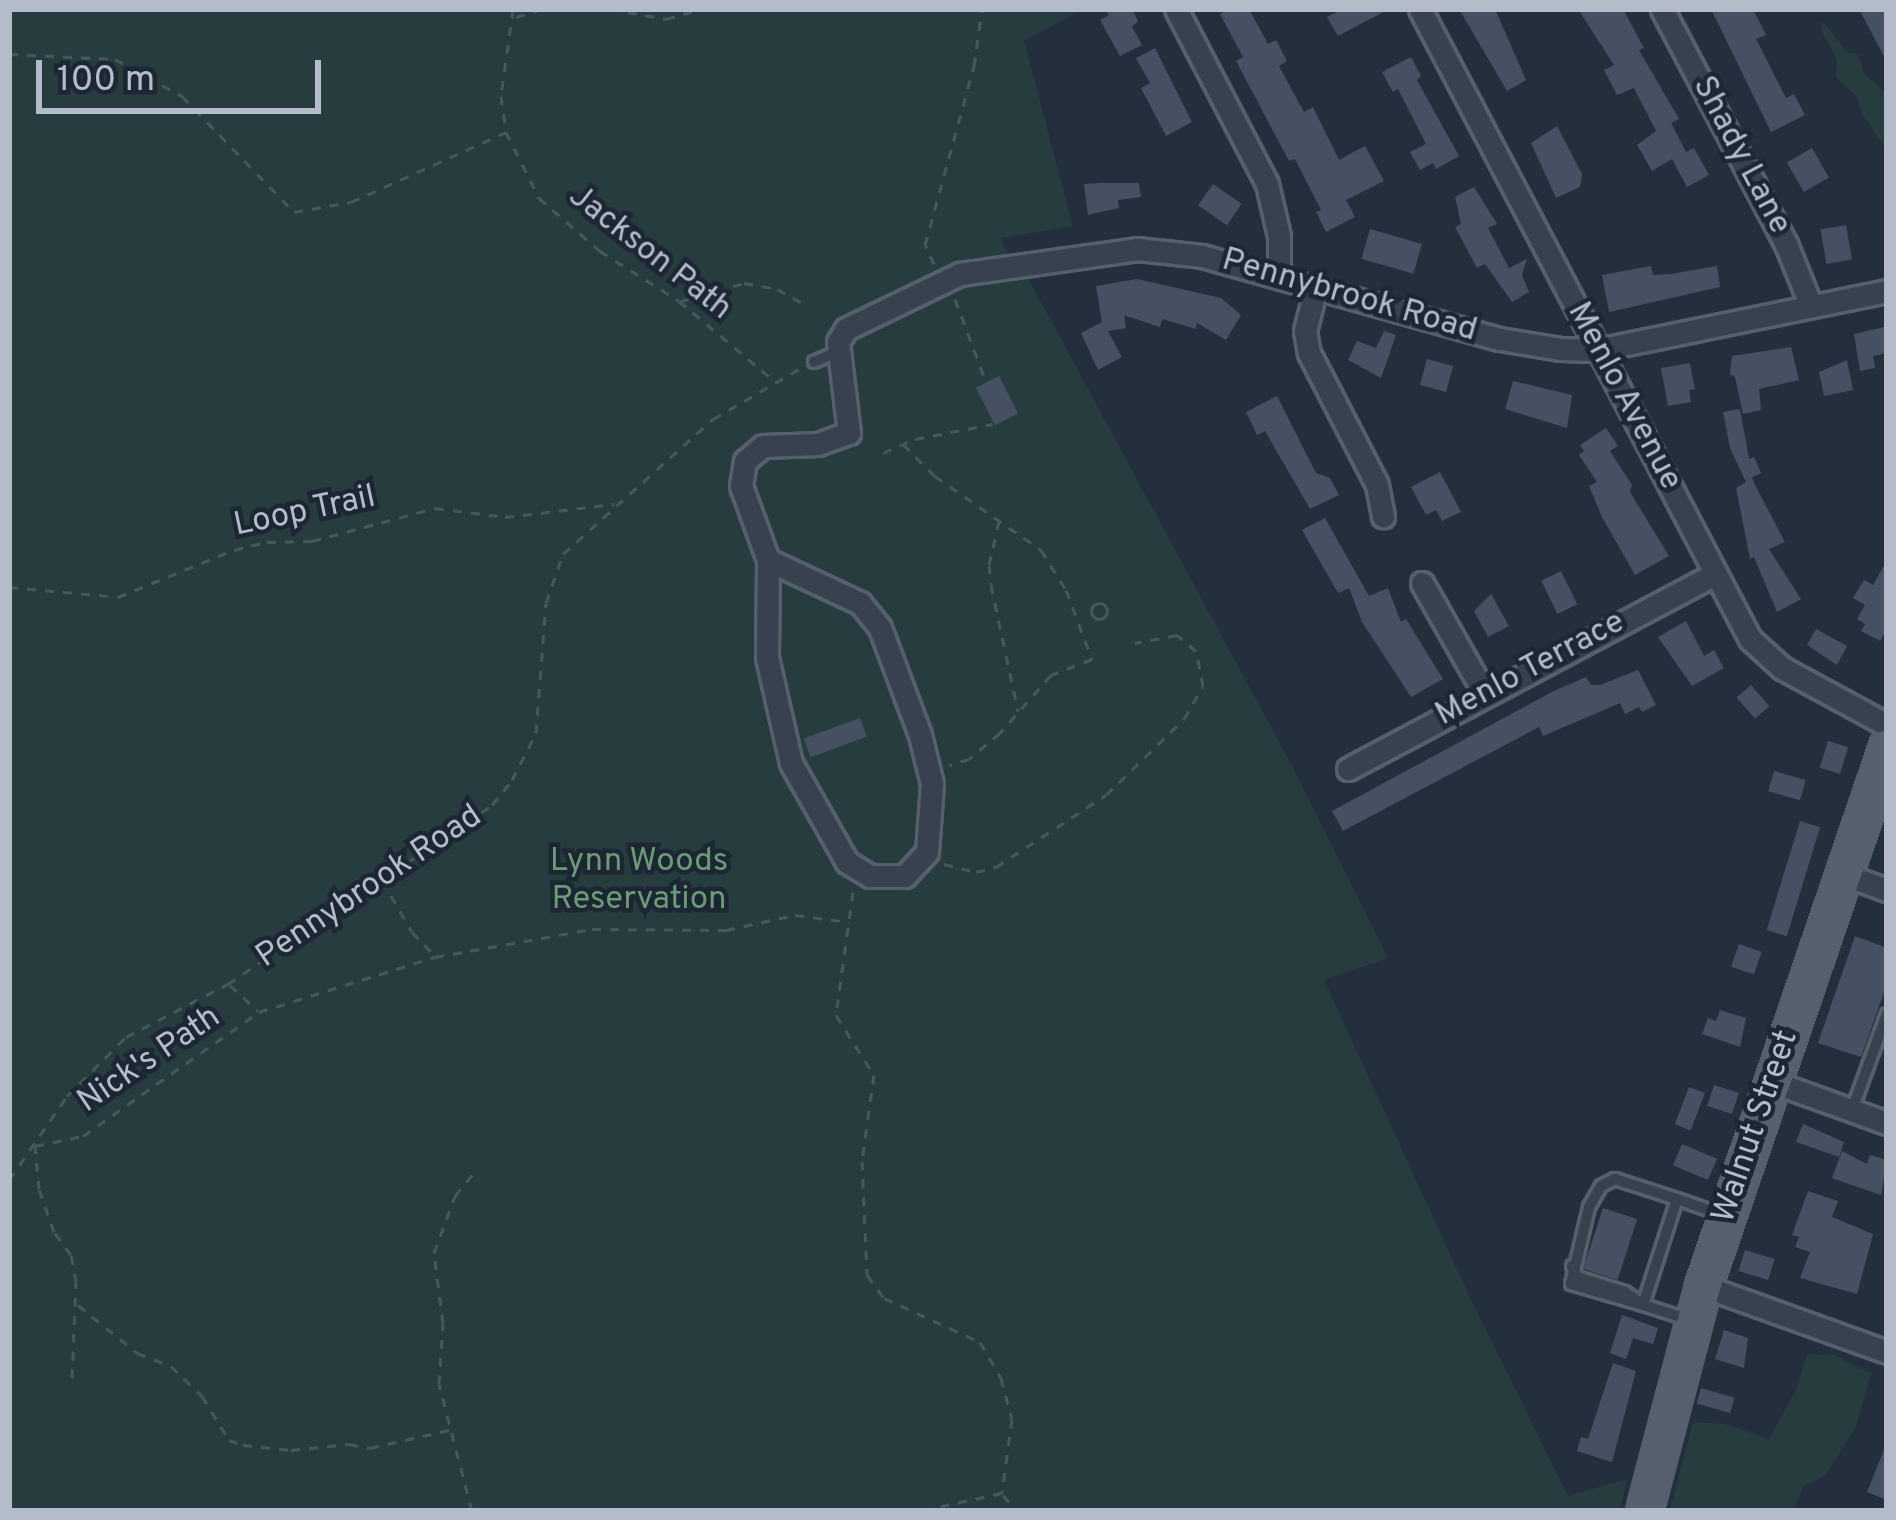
<!DOCTYPE html>
<style>
body{margin:0}
#map{position:relative;width:1896px;height:1520px;overflow:hidden;background:#242f3e;font-family:Overpass,sans-serif}
div>[style]{position:absolute}
.green>*{inset:0;background:#263c3f}
.building>*{inset:0;background:#455162;transform-origin:0 0}
.path>*{height:3px;margin-top:-1.5px;transform-origin:0;background:repeating-linear-gradient(90deg,#44595c 0 9px,transparent 0 18px)}
.path>.ring{margin:-1.5px;padding:0;box-sizing:content-box;background:none;border:3px solid #44595c;border-radius:50%}
.roads{filter:drop-shadow(3px 0 #565f6c) drop-shadow(-3px 0 #565f6c) drop-shadow(0 3px #565f6c) drop-shadow(0 -3px #565f6c)}
.lane>*{height:10px;margin:-5px;padding:0 5px;transform-origin:5px;border-radius:5px;background:#38414e}
.street>*{height:21px;margin:-10.5px;padding:0 10.5px;transform-origin:10.5px;border-radius:10.5px;background:#38414e}
.primary>*{height:33px;margin:-16.5px;padding:0 16.5px;transform-origin:16.5px;border-radius:16.5px;background:#56606e}
span{translate:-50% -50%;white-space:nowrap;text-align:center;line-height:1.15;-webkit-text-stroke:9px #1d2633;paint-order:stroke}
.street-label{font-size:33px;color:#b4bcc9}
.park-label{font-size:33px;color:#6b9a76}
.frame{position:absolute;inset:0;border:12px solid #b4bcc9;pointer-events:none}
.scale{position:absolute;left:36px;top:60px;width:285px;height:54px;box-sizing:border-box;border:6px solid #b4bcc9;border-top:0;padding-left:15px;font-size:36px;line-height:42px;white-space:nowrap;color:#b4bcc9;-webkit-text-stroke:9px #1d2633;paint-order:stroke}
</style>
<div id="map">
<div class="green">
<div style="clip-path:polygon(9px 9px,1083px 9px,1024px 41px,1073px 226px,1001px 238px,1016px 274px,1028px 278px,1292px 766px,1388px 958px,1324px 980px,1474px 1306px,1568px 1496px,1627px 1479px,1620px 1511px,9px 1511px)"></div>
<div style="clip-path:polygon(1822px 21px,1848px 53px,1858px 54px,1863px 72px,1887px 95px,1887px 150px,1863px 116px,1857px 97px,1836px 77px,1837px 59px,1821px 31px)"></div>
<div style="clip-path:polygon(1807px 1354px,1835px 1355px,1871px 1374px,1856px 1426px,1826px 1475px,1804px 1486px,1793px 1511px,1670px 1511px,1693px 1422px,1725px 1424px,1769px 1439px,1797px 1388px)"></div>
</div>
<div class="building">
<div style="clip-path:polygon(1106px 9px,1132px 9px,1138px 21px,1132px 27px,1142px 45px,1120px 56px,1100px 20px,1109px 15px)"></div>
<div style="clip-path:polygon(1229px 9px,1249px 9px,1268px 44px,1276px 40px,1287px 61px,1279px 66px,1304px 112px,1313px 107px,1339px 160px,1365px 146px,1384px 181px,1346px 200px,1355px 217px,1326px 232px,1316px 212px,1321px 210px,1295px 159px,1289px 161px,1236px 61px,1243px 57px,1220px 14px)"></div>
<div style="clip-path:polygon(1343px 9px,1389px 9px,1338px 36px,1327px 17px)"></div>
<div style="clip-path:polygon(1459px 9px,1495px 9px,1526px 80px,1507px 91px)"></div>
<div style="clip-path:polygon(1578px 9px,1623px 9px,1644px 48px,1639px 50px,1679px 119px,1671px 123px,1686px 152px,1694px 148px,1709px 175px,1687px 187px,1672px 159px,1652px 171px,1637px 145px,1656px 131px,1634px 88px,1617px 95px,1604px 70px,1614px 65px)"></div>
<div style="clip-path:polygon(1711px 9px,1753px 9px,1766px 35px,1756px 39px,1786px 98px,1794px 94px,1805px 115px,1771px 132px)"></div>
<div style="clip-path:polygon(1859px 9px,1887px 9px,1887px 62px)"></div>
<div style="clip-path:polygon(1155px 48px,1192px 122px,1166px 136px,1141px 88px,1150px 83px,1136px 58px)"></div>
<div style="clip-path:polygon(1411px 57px,1421px 76px,1417px 80px,1459px 156px,1436px 169px,1433px 163px,1420px 170px,1410px 152px,1426px 144px,1398px 89px,1393px 92px,1382px 72px)"></div>
<div style="clip-path:polygon(1557px 126px,1582px 174px,1580px 187px,1556px 198px,1531px 143px)"></div>
<div style="left:1812px;top:148px;width:34px;height:29px;rotate:60deg"></div>
<div style="clip-path:polygon(1101px 183px,1139px 183px,1141px 197px,1118px 200px,1119px 208px,1088px 215px,1084px 184px)"></div>
<div style="left:1213px;top:184px;width:35px;height:26px;rotate:35deg"></div>
<div style="clip-path:polygon(1474px 187px,1497px 224px,1488px 228px,1509px 268px,1527px 259px,1522px 275px,1529px 292px,1512px 302px,1485px 264px,1477px 268px,1455px 227px,1461px 224px,1455px 197px)"></div>
<div style="left:1846px;top:225px;width:35px;height:26px;rotate:80deg"></div>
<div style="left:1370px;top:229px;width:54px;height:31px;rotate:16deg"></div>
<div style="clip-path:polygon(1651px 266px,1653px 275px,1671px 274px,1717px 266px,1720px 287px,1609px 312px,1602px 275px)"></div>
<div style="clip-path:polygon(1137px 279px,1221px 298px,1241px 315px,1226px 340px,1197px 323px,1196px 329px,1162px 319px,1160px 327px,1124px 315px,1126px 328px,1108px 331px,1122px 357px,1098px 370px,1081px 333px,1102px 322px,1096px 286px)"></div>
<div style="clip-path:polygon(1884px 327px,1887px 353px,1873px 356px,1875px 368px,1860px 371px,1854px 334px)"></div>
<div style="clip-path:polygon(1384px 331px,1396px 335px,1381px 378px,1348px 360px,1357px 341px,1376px 348px)"></div>
<div style="clip-path:polygon(1791px 347px,1799px 380px,1759px 389px,1761px 410px,1743px 414px,1735px 377px,1730px 374px,1732px 356px)"></div>
<div style="left:1427px;top:359px;width:27px;height:27px;rotate:15deg"></div>
<div style="clip-path:polygon(1847px 360px,1853px 390px,1824px 396px,1819px 372px)"></div>
<div style="clip-path:polygon(1690px 363px,1695px 389px,1689px 390px,1691px 402px,1668px 406px,1661px 368px)"></div>
<div style="left:999px;top:376px;width:42px;height:26px;rotate:63deg"></div>
<div style="clip-path:polygon(1513px 381px,1572px 395px,1567px 428px,1505px 409px)"></div>
<div style="clip-path:polygon(1277px 396px,1316px 473px,1330px 478px,1339px 495px,1310px 509px,1265px 431px,1257px 435px,1246px 412px)"></div>
<div style="clip-path:polygon(1740px 409px,1749px 459px,1754px 457px,1761px 473px,1752px 477px,1754px 483px,1785px 542px,1769px 549px,1801px 599px,1777px 612px,1754px 557px,1750px 559px,1736px 488px,1746px 482px,1730px 448px,1723px 412px)"></div>
<div style="clip-path:polygon(1606px 428px,1618px 446px,1610px 451px,1632px 485px,1630px 492px,1669px 556px,1635px 575px,1602px 517px,1589px 486px,1597px 482px,1579px 455px,1584px 451px,1580px 445px)"></div>
<div style="clip-path:polygon(1440px 472px,1461px 512px,1442px 521px,1436px 510px,1426px 515px,1411px 487px)"></div>
<div style="clip-path:polygon(1325px 518px,1369px 596px,1388px 588px,1401px 622px,1406px 619px,1443px 679px,1411px 697px,1362px 622px,1349px 588px,1338px 593px,1302px 530px)"></div>
<div style="clip-path:polygon(1887px 560px,1887px 629px,1880px 641px,1861px 631px,1865px 624px,1857px 619px,1865px 605px,1853px 598px,1864px 580px,1873px 585px)"></div>
<div style="left:1561px;top:571px;width:37px;height:22px;rotate:64deg"></div>
<div style="clip-path:polygon(1491px 594px,1509px 626px,1488px 637px,1474px 611px)"></div>
<div style="clip-path:polygon(1686px 621px,1704px 656px,1714px 650px,1724px 668px,1692px 686px,1658px 637px)"></div>
<div style="clip-path:polygon(1816px 629px,1847px 646px,1837px 665px,1807px 645px)"></div>
<div style="clip-path:polygon(1638px 670px,1656px 705px,1642px 712px,1639px 707px,1625px 714px,1620px 703px,1543px 736px,1539px 727px,1343px 831px,1332px 811px,1552px 692px,1586px 677px,1591px 685px,1600px 685px)"></div>
<div style="left:1751px;top:685px;width:28px;height:19px;rotate:49deg"></div>
<div style="left:860px;top:718px;width:20px;height:60px;rotate:70deg"></div>
<div style="left:1828px;top:741px;width:21px;height:28px;rotate:17deg"></div>
<div style="left:1774px;top:771px;width:33px;height:21px;rotate:16deg"></div>
<div style="left:1800px;top:821px;width:21px;height:114px;rotate:17deg"></div>
<div style="clip-path:polygon(1855px 936px,1887px 948px,1887px 984px,1861px 1057px,1818px 1043px)"></div>
<div style="left:1739px;top:944px;width:24px;height:24px;rotate:19deg"></div>
<div style="clip-path:polygon(1720px 1010px,1746px 1018px,1740px 1047px,1702px 1034px,1708px 1018px,1716px 1021px)"></div>
<div style="left:1714px;top:1085px;width:26px;height:22px;rotate:18deg"></div>
<div style="left:1689px;top:1087px;width:17px;height:40px;rotate:21deg"></div>
<div style="clip-path:polygon(1803px 1124px,1844px 1142px,1839px 1157px,1796px 1142px)"></div>
<div style="left:1682px;top:1144px;width:38px;height:23px;rotate:23deg"></div>
<div style="clip-path:polygon(1842px 1151px,1867px 1164px,1870px 1155px,1887px 1160px,1881px 1195px,1832px 1178px)"></div>
<div style="clip-path:polygon(1808px 1191px,1838px 1201px,1832px 1217px,1873px 1234px,1857px 1294px,1800px 1278px,1810px 1252px,1795px 1247px,1799px 1237px,1792px 1235px)"></div>
<div style="left:1603px;top:1208px;width:36px;height:64px;rotate:18deg"></div>
<div style="left:1745px;top:1250px;width:31px;height:22px;rotate:17deg"></div>
<div style="clip-path:polygon(1622px 1315px,1658px 1328px,1653px 1344px,1633px 1338px,1626px 1359px,1610px 1353px)"></div>
<div style="clip-path:polygon(1724px 1330px,1748px 1338px,1744px 1368px,1715px 1359px)"></div>
<div style="clip-path:polygon(1613px 1363px,1636px 1371px,1612px 1462px,1577px 1451px,1581px 1437px,1588px 1439px)"></div>
<div style="left:1701px;top:1388px;width:35px;height:16px;rotate:16deg"></div>
<div style="clip-path:polygon(1886px 1445px,1887px 1445px,1887px 1500px,1867px 1492px)"></div>
</div>
<div class="path">
<div style="left:513px;top:9px;width:88px;rotate:97.9deg"></div>
<div style="left:501px;top:96px;width:36px;rotate:82deg"></div>
<div style="left:506px;top:132px;width:74px;rotate:63.4deg"></div>
<div style="left:539px;top:198px;width:81px;rotate:41deg"></div>
<div style="left:600px;top:251px;width:93px;rotate:32.3deg"></div>
<div style="left:679px;top:301px;width:123px;rotate:40deg"></div>
<div style="left:610px;top:9px;width:57px;rotate:10.1deg"></div>
<div style="left:666px;top:19px;width:35px;rotate:-16deg"></div>
<div style="left:516px;top:17px;width:28px;rotate:-17deg"></div>
<div style="left:9px;top:54px;width:106px;rotate:2.7deg"></div>
<div style="left:115px;top:59px;width:77px;rotate:28.9deg"></div>
<div style="left:182px;top:96px;width:161px;rotate:46deg"></div>
<div style="left:294px;top:212px;width:58px;rotate:-10deg"></div>
<div style="left:351px;top:202px;width:170px;rotate:-24.3deg"></div>
<div style="left:934px;top:264px;width:21px;rotate:-115deg"></div>
<div style="left:925px;top:245px;width:186px;rotate:-74.7deg"></div>
<div style="left:974px;top:66px;width:58px;rotate:-82deg"></div>
<div style="left:955px;top:299px;width:89px;rotate:69.5deg"></div>
<div style="left:681px;top:301px;width:66px;rotate:-15.9deg"></div>
<div style="left:744px;top:283px;width:34px;rotate:10deg"></div>
<div style="left:777px;top:289px;width:33px;rotate:29deg"></div>
<div style="left:903px;top:444px;width:45px;rotate:45deg"></div>
<div style="left:935px;top:476px;width:129px;rotate:34.9deg"></div>
<div style="left:1041px;top:550px;width:47px;rotate:58deg"></div>
<div style="left:1066px;top:590px;width:74px;rotate:69.4deg"></div>
<div style="left:1092px;top:659px;width:44px;rotate:158.7deg"></div>
<div style="left:1051px;top:675px;width:77px;rotate:131.3deg"></div>
<div style="left:1000px;top:733px;width:40px;rotate:140deg"></div>
<div style="left:969px;top:759px;width:21px;rotate:163deg"></div>
<div style="left:883px;top:453px;width:35px;rotate:-24deg"></div>
<div style="left:915px;top:439px;width:79px;rotate:-10.9deg"></div>
<div style="left:999px;top:521px;width:45px;rotate:102.8deg"></div>
<div style="left:989px;top:565px;width:20px;rotate:84deg"></div>
<div style="left:991px;top:585px;width:129px;rotate:77.9deg"></div>
<div style="left:9px;top:587px;width:109px;rotate:5.2deg"></div>
<div style="left:118px;top:597px;width:125px;rotate:-22.1deg"></div>
<div style="left:234px;top:550px;width:34px;rotate:-14deg"></div>
<div style="left:267px;top:542px;width:45px;rotate:-1.3deg"></div>
<div style="left:312px;top:541px;width:127px;rotate:-15deg"></div>
<div style="left:435px;top:508px;width:71px;rotate:7.3deg"></div>
<div style="left:505px;top:517px;width:110px;rotate:-6.8deg"></div>
<div class="ring" style="left:1091px;top:603px;width:13px;height:13px"></div>
<div style="left:944px;top:864px;width:33px;rotate:14deg"></div>
<div style="left:976px;top:872px;width:21px;rotate:-14deg"></div>
<div style="left:996px;top:867px;width:131px;rotate:-33.2deg"></div>
<div style="left:1106px;top:795px;width:109px;rotate:-44.3deg"></div>
<div style="left:1184px;top:719px;width:38px;rotate:-60deg"></div>
<div style="left:1203px;top:686px;width:36px;rotate:-101deg"></div>
<div style="left:1196px;top:651px;width:25px;rotate:-140deg"></div>
<div style="left:1177px;top:635px;width:43px;rotate:169.2deg"></div>
<div style="left:382px;top:880px;width:60px;rotate:60deg"></div>
<div style="left:412px;top:932px;width:32px;rotate:46deg"></div>
<div style="left:853px;top:892px;width:124px;rotate:97.9deg"></div>
<div style="left:836px;top:1015px;width:71px;rotate:57.7deg"></div>
<div style="left:874px;top:1075px;width:87px;rotate:97.9deg"></div>
<div style="left:862px;top:1161px;width:114px;rotate:87.5deg"></div>
<div style="left:867px;top:1275px;width:29px;rotate:54deg"></div>
<div style="left:884px;top:1298px;width:106px;rotate:24.6deg"></div>
<div style="left:980px;top:1342px;width:42px;rotate:59.7deg"></div>
<div style="left:1001px;top:1378px;width:42px;rotate:75deg"></div>
<div style="left:1012px;top:1419px;width:75px;rotate:97.7deg"></div>
<div style="left:1002px;top:1493px;width:85px;rotate:167.8deg"></div>
<div style="left:230px;top:985px;width:38px;rotate:43deg"></div>
<div style="left:9px;top:1180px;width:102px;rotate:-55.4deg"></div>
<div style="left:67px;top:1096px;width:83px;rotate:-45deg"></div>
<div style="left:126px;top:1037px;width:115px;rotate:-27.5deg"></div>
<div style="left:228px;top:984px;width:319px;rotate:-34.1deg"></div>
<div style="left:492px;top:805px;width:32px;rotate:-51deg"></div>
<div style="left:512px;top:780px;width:53px;rotate:-62.9deg"></div>
<div style="left:536px;top:733px;width:130px;rotate:-85.6deg"></div>
<div style="left:546px;top:603px;width:52px;rotate:-70.9deg"></div>
<div style="left:563px;top:554px;width:202px;rotate:-42deg"></div>
<div style="left:713px;top:419px;width:102px;rotate:-30.1deg"></div>
<div style="left:78px;top:1305px;width:76px;rotate:39.1deg"></div>
<div style="left:137px;top:1353px;width:36px;rotate:21deg"></div>
<div style="left:171px;top:1366px;width:43px;rotate:44.1deg"></div>
<div style="left:202px;top:1396px;width:52px;rotate:58.5deg"></div>
<div style="left:229px;top:1440px;width:15px;rotate:20deg"></div>
<div style="left:243px;top:1445px;width:48px;rotate:5.9deg"></div>
<div style="left:291px;top:1450px;width:58px;rotate:-5.9deg"></div>
<div style="left:349px;top:1444px;width:21px;rotate:11deg"></div>
<div style="left:370px;top:1448px;width:81px;rotate:-12.8deg"></div>
<div style="left:72px;top:1378px;width:96px;rotate:-87.6deg"></div>
<div style="left:76px;top:1282px;width:27px;rotate:-100deg"></div>
<div style="left:71px;top:1255px;width:29px;rotate:-126deg"></div>
<div style="left:54px;top:1232px;width:46px;rotate:-109.2deg"></div>
<div style="left:39px;top:1189px;width:43px;rotate:-95.3deg"></div>
<div style="left:35px;top:1146px;width:49px;rotate:-11.8deg"></div>
<div style="left:83px;top:1136px;width:215px;rotate:-35.2deg"></div>
<div style="left:259px;top:1012px;width:184px;rotate:-17.4deg"></div>
<div style="left:435px;top:957px;width:159px;rotate:-10.1deg"></div>
<div style="left:592px;top:929px;width:134px;rotate:0.4deg"></div>
<div style="left:726px;top:930px;width:71px;rotate:-12.3deg"></div>
<div style="left:795px;top:915px;width:55px;rotate:7.3deg"></div>
<div style="left:1003px;top:1495px;width:21px;rotate:51deg"></div>
<div style="left:472px;top:1511px;width:131px;rotate:-104.6deg"></div>
<div style="left:439px;top:1384px;width:61px;rotate:-86.2deg"></div>
<div style="left:443px;top:1323px;width:71px;rotate:-97.3deg"></div>
<div style="left:434px;top:1253px;width:61px;rotate:-69.8deg"></div>
<div style="left:455px;top:1196px;width:32px;rotate:-51deg"></div>
</div>
<div class="roads">
<div class="lane">
<div style="left:814px;top:362px;width:26px;rotate:-23deg"></div>
<div style="left:1852px;top:1110px;width:102px;rotate:-70deg"></div>
<div style="left:1572px;top:1266px;width:12px;rotate:66deg"></div>
<div style="left:1577px;top:1277px;width:50px;rotate:17.4deg"></div>
<div style="left:1625px;top:1292px;width:19px;rotate:36deg"></div>
<div style="left:1643px;top:1305px;width:75px;rotate:-163.7deg"></div>
<div style="left:1571px;top:1284px;width:79px;rotate:-76.8deg"></div>
<div style="left:1589px;top:1207px;width:24px;rotate:-60deg"></div>
<div style="left:1601px;top:1186px;width:16px;rotate:-27deg"></div>
<div style="left:1615px;top:1179px;width:65px;rotate:17.9deg"></div>
<div style="left:1690px;top:1320px;width:49px;rotate:-162.3deg"></div>
<div style="left:1643px;top:1305px;width:111px;rotate:-72.2deg"></div>
<div style="left:1677px;top:1199px;width:49px;rotate:19.2deg"></div>
</div>
<div class="street">
<div style="left:1176px;top:9px;width:197px;rotate:62.5deg"></div>
<div style="left:1267px;top:184px;width:53px;rotate:77deg"></div>
<div style="left:1279px;top:236px;width:40px;rotate:90deg"></div>
<div style="left:1420px;top:9px;width:711px;rotate:62.35deg"></div>
<div style="left:1750px;top:639px;width:43px;rotate:42.2deg"></div>
<div style="left:1782px;top:668px;width:119px;rotate:28.5deg"></div>
<div style="left:1662px;top:9px;width:266px;rotate:62.2deg"></div>
<div style="left:1786px;top:244px;width:67px;rotate:68deg"></div>
<div style="left:1316px;top:287px;width:45px;rotate:104deg"></div>
<div style="left:1305px;top:331px;width:22px;rotate:80deg"></div>
<div style="left:1309px;top:353px;width:148px;rotate:62.7deg"></div>
<div style="left:1377px;top:485px;width:32px;rotate:79deg"></div>
<div style="left:768px;top:560px;width:102px;rotate:25.1deg"></div>
<div style="left:860px;top:603px;width:32px;rotate:51deg"></div>
<div style="left:880px;top:628px;width:114px;rotate:69.5deg"></div>
<div style="left:920px;top:735px;width:50px;rotate:76.2deg"></div>
<div style="left:932px;top:784px;width:68px;rotate:94.2deg"></div>
<div style="left:927px;top:852px;width:33px;rotate:133deg"></div>
<div style="left:905px;top:876px;width:35px;rotate:180deg"></div>
<div style="left:870px;top:876px;width:27px;rotate:-149deg"></div>
<div style="left:847px;top:862px;width:114px;rotate:-119.5deg"></div>
<div style="left:791px;top:763px;width:109px;rotate:-102.8deg"></div>
<div style="left:767px;top:657px;width:97px;rotate:-89.4deg"></div>
<div style="left:768px;top:560px;width:79px;rotate:-110deg"></div>
<div style="left:741px;top:486px;width:25px;rotate:-81deg"></div>
<div style="left:745px;top:461px;width:23px;rotate:-40deg"></div>
<div style="left:763px;top:446px;width:55px;rotate:-2.1deg"></div>
<div style="left:818px;top:444px;width:33px;rotate:-20deg"></div>
<div style="left:849px;top:433px;width:92px;rotate:-96.9deg"></div>
<div style="left:838px;top:342px;width:15px;rotate:-58deg"></div>
<div style="left:846px;top:329px;width:127px;rotate:-25.8deg"></div>
<div style="left:960px;top:274px;width:179px;rotate:-8deg"></div>
<div style="left:1137px;top:249px;width:65px;rotate:6.1deg"></div>
<div style="left:1202px;top:256px;width:309px;rotate:15.6deg"></div>
<div style="left:1500px;top:339px;width:62px;rotate:9.3deg"></div>
<div style="left:1561px;top:349px;width:36px;rotate:2deg"></div>
<div style="left:1597px;top:350px;width:296px;rotate:-11.5deg"></div>
<div style="left:1422px;top:583px;width:125px;rotate:60.4deg"></div>
<div style="left:1348px;top:769px;width:416px;rotate:-28deg"></div>
<div style="left:1843px;top:874px;width:47px;rotate:20deg"></div>
<div style="left:1773px;top:1082px;width:121px;rotate:19.8deg"></div>
<div style="left:1703px;top:1286px;width:195px;rotate:19.7deg"></div>
</div>
<div class="primary">
<div style="left:1644px;top:1511px;width:233px;rotate:-75.3deg"></div>
<div style="left:1703px;top:1286px;width:570px;rotate:-71.15deg"></div>
</div>
</div>
<div class="street-label">
<span style="left:1740px;top:156px;rotate:62deg">Shady Lane</span>
<span style="left:649px;top:254px;rotate:38deg">Jackson Path</span>
<span style="left:1349px;top:297px;rotate:16deg">Pennybrook Road</span>
<span style="left:1623px;top:397px;rotate:62deg">Menlo Avenue</span>
<span style="left:305px;top:513px;rotate:-12deg">Loop Trail</span>
<span style="left:1531px;top:670px;rotate:-28deg">Menlo Terrace</span>
<span style="left:370px;top:888px;rotate:-34deg">Pennybrook Road</span>
<span style="left:150px;top:1061px;rotate:-34deg">Nick's Path</span>
<span style="left:1757px;top:1127px;rotate:-71deg">Walnut Street</span>
</div>
<div class="park-label">
<span style="left:639px;top:882px">Lynn Woods<br>Reservation</span>
</div>
<div class="frame"></div>
<div class="scale">100 m</div>
</div>
